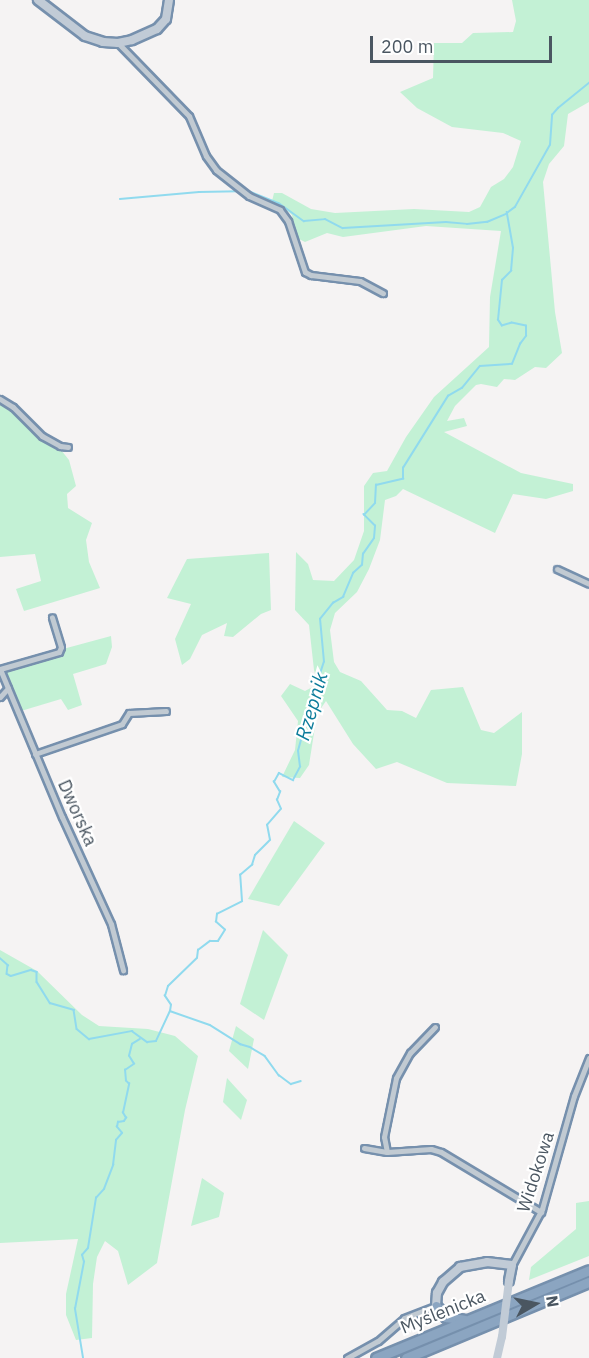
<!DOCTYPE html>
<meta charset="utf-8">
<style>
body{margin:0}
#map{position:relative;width:589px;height:1358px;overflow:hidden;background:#f5f3f3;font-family:"IBM Plex Sans",sans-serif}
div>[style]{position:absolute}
.green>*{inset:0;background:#c3f1d5}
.stream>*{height:1.5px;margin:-0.75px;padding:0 0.75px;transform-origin:0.75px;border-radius:0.75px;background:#90daee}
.roads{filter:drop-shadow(2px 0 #7690ad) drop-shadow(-2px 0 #7690ad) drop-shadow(0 2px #7690ad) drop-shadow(0 -2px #7690ad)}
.street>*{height:5px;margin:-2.5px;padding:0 2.5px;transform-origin:2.5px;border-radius:2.5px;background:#c1cad2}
.secondary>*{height:8px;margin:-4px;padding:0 4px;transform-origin:4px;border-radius:4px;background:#c1cbd6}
.highway>*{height:9px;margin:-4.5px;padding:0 4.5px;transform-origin:4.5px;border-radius:4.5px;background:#8ba5c1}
.secondary-bridge>*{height:8px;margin:-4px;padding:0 4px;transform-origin:4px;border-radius:4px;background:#c1cbd6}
span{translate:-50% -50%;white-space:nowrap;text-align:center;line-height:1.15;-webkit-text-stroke:4.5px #fff;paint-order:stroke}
.street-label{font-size:18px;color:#4a5661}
.water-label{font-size:20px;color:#0c7c9b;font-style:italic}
.north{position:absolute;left:505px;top:1274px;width:60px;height:60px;-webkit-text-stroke:4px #fff;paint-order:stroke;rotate:81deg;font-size:16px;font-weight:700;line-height:24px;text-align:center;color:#4a5661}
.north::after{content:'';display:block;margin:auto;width:21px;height:27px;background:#4a5661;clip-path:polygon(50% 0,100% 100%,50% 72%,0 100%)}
.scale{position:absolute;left:370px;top:36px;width:182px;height:27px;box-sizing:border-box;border:3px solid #4a5661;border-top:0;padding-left:8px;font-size:18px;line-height:21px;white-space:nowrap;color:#4a5661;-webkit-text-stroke:4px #fff;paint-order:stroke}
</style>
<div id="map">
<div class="green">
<div style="clip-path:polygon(512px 0,589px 0,589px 102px,568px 114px,564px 146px,549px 164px,543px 182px,555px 312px,562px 353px,546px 368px,535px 367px,515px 380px,504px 379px,497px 387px,481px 384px,476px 385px,455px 406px,447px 421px,464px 418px,467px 426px,444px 432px,521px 473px,573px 484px,573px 491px,546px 499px,513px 494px,495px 533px,403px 489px,396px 496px,385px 500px,380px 540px,369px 569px,357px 592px,335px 613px,330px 630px,334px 662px,340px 672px,361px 681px,387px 710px,402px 711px,416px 718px,431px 690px,463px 687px,481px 730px,494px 733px,522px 712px,522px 754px,516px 786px,447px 783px,397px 762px,376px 769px,353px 744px,326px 701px,317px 714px,309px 765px,300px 778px,282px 777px,295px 750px,298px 721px,281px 696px,290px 684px,305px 691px,318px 684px,314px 670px,309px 625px,295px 610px,296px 552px,308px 564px,313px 580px,334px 581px,354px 560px,364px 531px,364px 486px,373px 473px,387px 471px,406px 437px,434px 397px,489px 347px,490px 297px,501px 231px,426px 226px,343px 237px,327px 233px,305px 242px,297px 238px,292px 215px,286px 209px,271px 205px,274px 193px,282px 193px,311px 209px,335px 213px,414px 209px,469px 212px,480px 207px,491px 187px,504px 179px,513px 167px,521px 141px,503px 133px,452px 127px,417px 108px,400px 92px,433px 78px,434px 43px,462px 43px,473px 33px,513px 32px,516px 21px)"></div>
<div style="clip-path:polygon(0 402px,7px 404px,36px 437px,61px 450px,69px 460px,76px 486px,67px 494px,68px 508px,92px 523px,86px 540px,89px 562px,100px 588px,24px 611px,16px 589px,41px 581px,35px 554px,0 557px)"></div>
<div style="clip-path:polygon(269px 553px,271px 610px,261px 614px,233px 637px,224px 636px,227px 623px,202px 635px,190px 659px,182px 665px,175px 639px,191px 604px,167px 598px,187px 559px)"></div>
<div style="clip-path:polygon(111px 636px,112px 647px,106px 664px,73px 674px,82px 705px,68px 710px,61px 699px,21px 711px,4px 672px,60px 655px,63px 649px)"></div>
<div style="clip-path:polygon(294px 821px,325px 843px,279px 906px,248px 899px)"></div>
<div style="clip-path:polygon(263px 930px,288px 955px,264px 1020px,240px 1004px)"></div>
<div style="clip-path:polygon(0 950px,37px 971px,82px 1015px,99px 1026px,148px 1029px,175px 1036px,198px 1056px,185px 1110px,157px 1263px,128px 1285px,118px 1251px,105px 1241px,97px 1257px,93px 1284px,92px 1338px,76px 1340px,66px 1315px,66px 1294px,78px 1239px,0 1243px)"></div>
<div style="clip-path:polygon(236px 1026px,254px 1039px,248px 1069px,229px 1051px)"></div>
<div style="clip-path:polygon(227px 1078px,247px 1100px,241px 1120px,223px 1102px)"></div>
<div style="clip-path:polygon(202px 1178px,224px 1193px,219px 1217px,191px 1226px)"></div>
<div style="clip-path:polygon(589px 1201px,589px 1256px,529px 1280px,531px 1267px,576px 1229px,576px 1203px)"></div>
</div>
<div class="stream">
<div style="left:246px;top:190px;width:35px;rotate:22deg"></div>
<div style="left:279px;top:203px;width:31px;rotate:36deg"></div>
<div style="left:304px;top:221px;width:21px;rotate:-5deg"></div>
<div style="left:325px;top:219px;width:20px;rotate:27deg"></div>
<div style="left:343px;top:228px;width:103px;rotate:-3.3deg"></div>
<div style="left:446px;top:222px;width:21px;rotate:5deg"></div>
<div style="left:467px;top:224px;width:20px;rotate:-6deg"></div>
<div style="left:487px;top:222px;width:21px;rotate:-23deg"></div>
<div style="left:120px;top:199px;width:79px;rotate:-5.1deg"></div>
<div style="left:199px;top:192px;width:39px;rotate:-1deg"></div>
<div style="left:0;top:958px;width:11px;rotate:41deg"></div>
<div style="left:8px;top:965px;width:9px;rotate:96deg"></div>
<div style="left:7px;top:974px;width:4px;rotate:27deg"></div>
<div style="left:11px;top:976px;width:21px;rotate:-17deg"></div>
<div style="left:31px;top:970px;width:6px;rotate:18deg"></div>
<div style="left:37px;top:972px;width:10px;rotate:90deg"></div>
<div style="left:37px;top:982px;width:25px;rotate:58deg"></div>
<div style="left:50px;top:1003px;width:25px;rotate:16deg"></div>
<div style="left:74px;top:1010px;width:19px;rotate:81deg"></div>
<div style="left:77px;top:1029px;width:16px;rotate:40deg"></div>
<div style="left:89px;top:1039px;width:44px;rotate:-10.5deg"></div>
<div style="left:132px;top:1031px;width:19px;rotate:36deg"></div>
<div style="left:147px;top:1042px;width:9px;rotate:-6deg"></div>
<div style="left:156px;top:1041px;width:33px;rotate:-65deg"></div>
<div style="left:170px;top:1011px;width:6px;rotate:-81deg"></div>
<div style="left:171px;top:1005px;width:11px;rotate:-124deg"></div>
<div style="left:165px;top:996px;width:10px;rotate:-73deg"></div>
<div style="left:168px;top:986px;width:40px;rotate:-44deg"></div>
<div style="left:197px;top:958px;width:8px;rotate:-83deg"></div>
<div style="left:198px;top:950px;width:15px;rotate:-37deg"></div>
<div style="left:210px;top:941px;width:8px"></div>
<div style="left:218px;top:941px;width:13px;rotate:-58deg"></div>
<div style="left:225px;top:930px;width:12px;rotate:-138deg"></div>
<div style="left:216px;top:922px;width:8px;rotate:-83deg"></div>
<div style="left:217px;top:914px;width:28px;rotate:-27deg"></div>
<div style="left:242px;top:901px;width:26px;rotate:-94deg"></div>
<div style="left:240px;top:875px;width:16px;rotate:-40deg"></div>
<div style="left:252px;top:865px;width:10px;rotate:-73deg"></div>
<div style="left:255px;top:855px;width:21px;rotate:-45deg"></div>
<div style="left:270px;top:840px;width:15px;rotate:-101deg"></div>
<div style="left:267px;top:825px;width:21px;rotate:-49deg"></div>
<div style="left:281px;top:809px;width:10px;rotate:-114deg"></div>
<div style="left:277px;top:800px;width:9px;rotate:-69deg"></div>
<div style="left:280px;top:792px;width:12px;rotate:-121deg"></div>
<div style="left:274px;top:782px;width:10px;rotate:-61deg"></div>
<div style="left:279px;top:773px;width:16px;rotate:27deg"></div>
<div style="left:293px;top:780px;width:15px;rotate:-62deg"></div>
<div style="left:300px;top:767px;width:16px;rotate:-97deg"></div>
<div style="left:298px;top:751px;width:46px;rotate:-74.7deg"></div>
<div style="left:310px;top:707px;width:20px;rotate:-60deg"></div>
<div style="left:320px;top:690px;width:6px;rotate:-135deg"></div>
<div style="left:316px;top:686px;width:25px;rotate:-72deg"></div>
<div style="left:324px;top:662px;width:43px;rotate:-95.3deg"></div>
<div style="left:320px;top:619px;width:21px;rotate:-51deg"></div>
<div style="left:333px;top:603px;width:12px;rotate:-31deg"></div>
<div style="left:343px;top:597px;width:26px;rotate:-67deg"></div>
<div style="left:353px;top:573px;width:12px;rotate:-42deg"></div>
<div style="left:362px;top:565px;width:11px;rotate:-85deg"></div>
<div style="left:363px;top:554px;width:19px;rotate:-55deg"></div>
<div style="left:374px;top:538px;width:12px;rotate:-85deg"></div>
<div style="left:375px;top:526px;width:16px;rotate:-135deg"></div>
<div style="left:364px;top:515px;width:16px;rotate:-47deg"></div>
<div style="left:375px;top:503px;width:18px;rotate:-87deg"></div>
<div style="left:376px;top:485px;width:28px;rotate:-13deg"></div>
<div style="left:403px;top:479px;width:11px;rotate:-90deg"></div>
<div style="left:403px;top:468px;width:85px;rotate:-58deg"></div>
<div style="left:448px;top:396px;width:16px;rotate:-30deg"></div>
<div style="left:462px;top:388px;width:28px;rotate:-51deg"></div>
<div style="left:480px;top:366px;width:32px;rotate:-4deg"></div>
<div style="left:512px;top:364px;width:22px;rotate:-68deg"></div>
<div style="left:520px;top:344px;width:10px;rotate:-53deg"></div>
<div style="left:526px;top:336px;width:10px;rotate:-90deg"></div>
<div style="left:526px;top:326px;width:14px;rotate:-168deg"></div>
<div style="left:512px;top:323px;width:10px;rotate:163deg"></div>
<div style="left:502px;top:326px;width:7px;rotate:-124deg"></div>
<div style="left:498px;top:320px;width:40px;rotate:-84.3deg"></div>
<div style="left:502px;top:280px;width:13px;rotate:-45deg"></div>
<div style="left:511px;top:271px;width:23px;rotate:-85deg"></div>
<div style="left:513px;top:248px;width:36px;rotate:-100deg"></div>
<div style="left:507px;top:213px;width:10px;rotate:-37deg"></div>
<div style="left:515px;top:207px;width:71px;rotate:-60.6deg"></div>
<div style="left:550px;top:145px;width:30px;rotate:-86deg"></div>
<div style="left:552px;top:115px;width:9px;rotate:-49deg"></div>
<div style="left:558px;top:108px;width:40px;rotate:-39deg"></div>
<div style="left:170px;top:1011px;width:42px;rotate:19.3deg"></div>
<div style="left:210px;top:1025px;width:36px;rotate:32deg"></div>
<div style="left:240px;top:1044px;width:10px;rotate:17deg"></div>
<div style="left:250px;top:1047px;width:17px;rotate:31deg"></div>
<div style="left:265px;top:1056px;width:24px;rotate:54deg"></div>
<div style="left:279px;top:1075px;width:15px;rotate:37deg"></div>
<div style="left:291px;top:1084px;width:10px;rotate:-17deg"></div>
<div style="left:83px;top:1358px;width:50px;rotate:-99.3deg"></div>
<div style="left:75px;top:1309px;width:48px;rotate:-79.2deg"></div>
<div style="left:84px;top:1262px;width:7px;rotate:-106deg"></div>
<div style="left:82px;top:1255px;width:9px;rotate:-49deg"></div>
<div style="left:88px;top:1248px;width:51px;rotate:-80.9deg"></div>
<div style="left:96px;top:1198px;width:12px;rotate:-48deg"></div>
<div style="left:104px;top:1189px;width:26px;rotate:-69deg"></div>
<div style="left:113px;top:1165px;width:25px;rotate:-83deg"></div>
<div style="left:116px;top:1140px;width:9px;rotate:-49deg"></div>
<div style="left:122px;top:1133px;width:8px;rotate:-130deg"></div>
<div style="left:117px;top:1127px;width:5px;rotate:-79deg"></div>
<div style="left:118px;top:1122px;width:6px;rotate:-9deg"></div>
<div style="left:124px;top:1121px;width:4px;rotate:-56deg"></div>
<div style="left:126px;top:1118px;width:6px;rotate:-121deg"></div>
<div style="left:123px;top:1113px;width:30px;rotate:-78deg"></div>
<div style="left:129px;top:1084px;width:4px;rotate:-135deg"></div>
<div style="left:126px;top:1081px;width:11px;rotate:-95deg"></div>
<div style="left:125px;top:1070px;width:11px;rotate:-34deg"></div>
<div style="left:134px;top:1064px;width:9px;rotate:-122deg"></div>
<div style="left:129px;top:1056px;width:12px;rotate:-76deg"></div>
<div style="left:132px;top:1044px;width:9px;rotate:-32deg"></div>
</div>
<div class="roads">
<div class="street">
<div style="left:118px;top:43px;width:102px;rotate:45.8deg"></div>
<div style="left:189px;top:116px;width:43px;rotate:67deg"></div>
<div style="left:206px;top:156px;width:17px;rotate:54deg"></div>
<div style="left:216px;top:170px;width:42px;rotate:38.2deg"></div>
<div style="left:249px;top:196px;width:34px;rotate:24deg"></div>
<div style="left:280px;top:210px;width:14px;rotate:54deg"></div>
<div style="left:288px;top:221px;width:54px;rotate:71.6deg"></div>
<div style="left:305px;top:272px;width:7px;rotate:27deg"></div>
<div style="left:311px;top:275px;width:49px;rotate:7deg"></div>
<div style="left:360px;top:281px;width:26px;rotate:28deg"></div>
<div style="left:0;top:399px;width:15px;rotate:32deg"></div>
<div style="left:13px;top:407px;width:41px;rotate:45deg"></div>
<div style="left:42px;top:436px;width:21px;rotate:29deg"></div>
<div style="left:60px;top:446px;width:8px;rotate:7deg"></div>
<div style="left:557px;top:569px;width:35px;rotate:25deg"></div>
<div style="left:0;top:669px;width:160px;rotate:67.3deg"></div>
<div style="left:62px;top:817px;width:118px;rotate:65.4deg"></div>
<div style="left:111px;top:924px;width:48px;rotate:75.4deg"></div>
<div style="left:0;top:669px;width:61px;rotate:-16.1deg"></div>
<div style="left:59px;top:652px;width:5px;rotate:-68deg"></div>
<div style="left:61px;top:647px;width:31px;rotate:-107deg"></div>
<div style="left:0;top:697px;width:12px;rotate:-48deg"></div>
<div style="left:35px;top:754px;width:92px;rotate:-19deg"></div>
<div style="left:122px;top:724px;width:13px;rotate:-58deg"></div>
<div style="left:129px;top:713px;width:37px;rotate:-3deg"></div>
<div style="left:364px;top:1148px;width:23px;rotate:10deg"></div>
<div style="left:387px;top:1152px;width:44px;rotate:-3.9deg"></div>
<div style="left:431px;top:1149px;width:10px;rotate:17deg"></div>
<div style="left:441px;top:1152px;width:117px;rotate:31deg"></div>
<div style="left:387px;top:1152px;width:15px;rotate:-101deg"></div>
<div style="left:384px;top:1137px;width:60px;rotate:-78.5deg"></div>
<div style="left:396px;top:1078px;width:29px;rotate:-61deg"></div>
<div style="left:410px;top:1053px;width:36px;rotate:-46deg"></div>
<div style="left:512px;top:1265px;width:64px;rotate:-61.8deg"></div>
<div style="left:542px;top:1209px;width:117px;rotate:-74.2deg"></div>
<div style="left:574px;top:1096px;width:41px;rotate:-68.5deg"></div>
<div style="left:347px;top:1358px;width:35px;rotate:-29deg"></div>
<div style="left:378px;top:1341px;width:35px;rotate:-41deg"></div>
<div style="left:404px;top:1318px;width:34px;rotate:-21deg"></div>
</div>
<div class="secondary">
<div style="left:38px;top:0;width:59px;rotate:37.5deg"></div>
<div style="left:85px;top:36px;width:19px;rotate:18deg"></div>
<div style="left:103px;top:42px;width:15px;rotate:4deg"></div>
<div style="left:118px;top:43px;width:14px;rotate:-12deg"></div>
<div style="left:132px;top:40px;width:27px;rotate:-24deg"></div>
<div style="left:157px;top:29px;width:13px;rotate:-48deg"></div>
<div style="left:166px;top:19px;width:19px;rotate:-81deg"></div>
<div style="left:436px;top:1306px;width:13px;rotate:-86deg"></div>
<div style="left:437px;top:1293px;width:13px;rotate:-61deg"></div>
<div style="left:443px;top:1282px;width:23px;rotate:-41deg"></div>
<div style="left:460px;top:1267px;width:27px;rotate:-10deg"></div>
<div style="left:487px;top:1262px;width:25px;rotate:7deg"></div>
<div style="left:512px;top:1265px;width:16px;rotate:101deg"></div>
</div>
<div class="highway">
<div style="left:436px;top:1306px;width:15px;rotate:48deg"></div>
<div style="left:446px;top:1317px;width:18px;rotate:9deg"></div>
<div style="left:376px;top:1358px;width:230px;rotate:-22.4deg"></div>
<div style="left:406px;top:1358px;width:198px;rotate:-22.6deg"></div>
</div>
</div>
<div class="secondary-bridge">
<div style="left:497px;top:1358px;width:22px;rotate:-77deg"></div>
<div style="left:502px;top:1337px;width:56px;rotate:-82.9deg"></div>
</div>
<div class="street-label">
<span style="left:77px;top:813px;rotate:66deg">Dworska</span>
<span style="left:536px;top:1172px;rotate:-72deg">Widokowa</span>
<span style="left:443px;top:1312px;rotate:-22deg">Myślenicka</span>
</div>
<div class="water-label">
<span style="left:311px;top:706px;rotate:-74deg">Rzepnik</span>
</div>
<div class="north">N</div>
<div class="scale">200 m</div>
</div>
